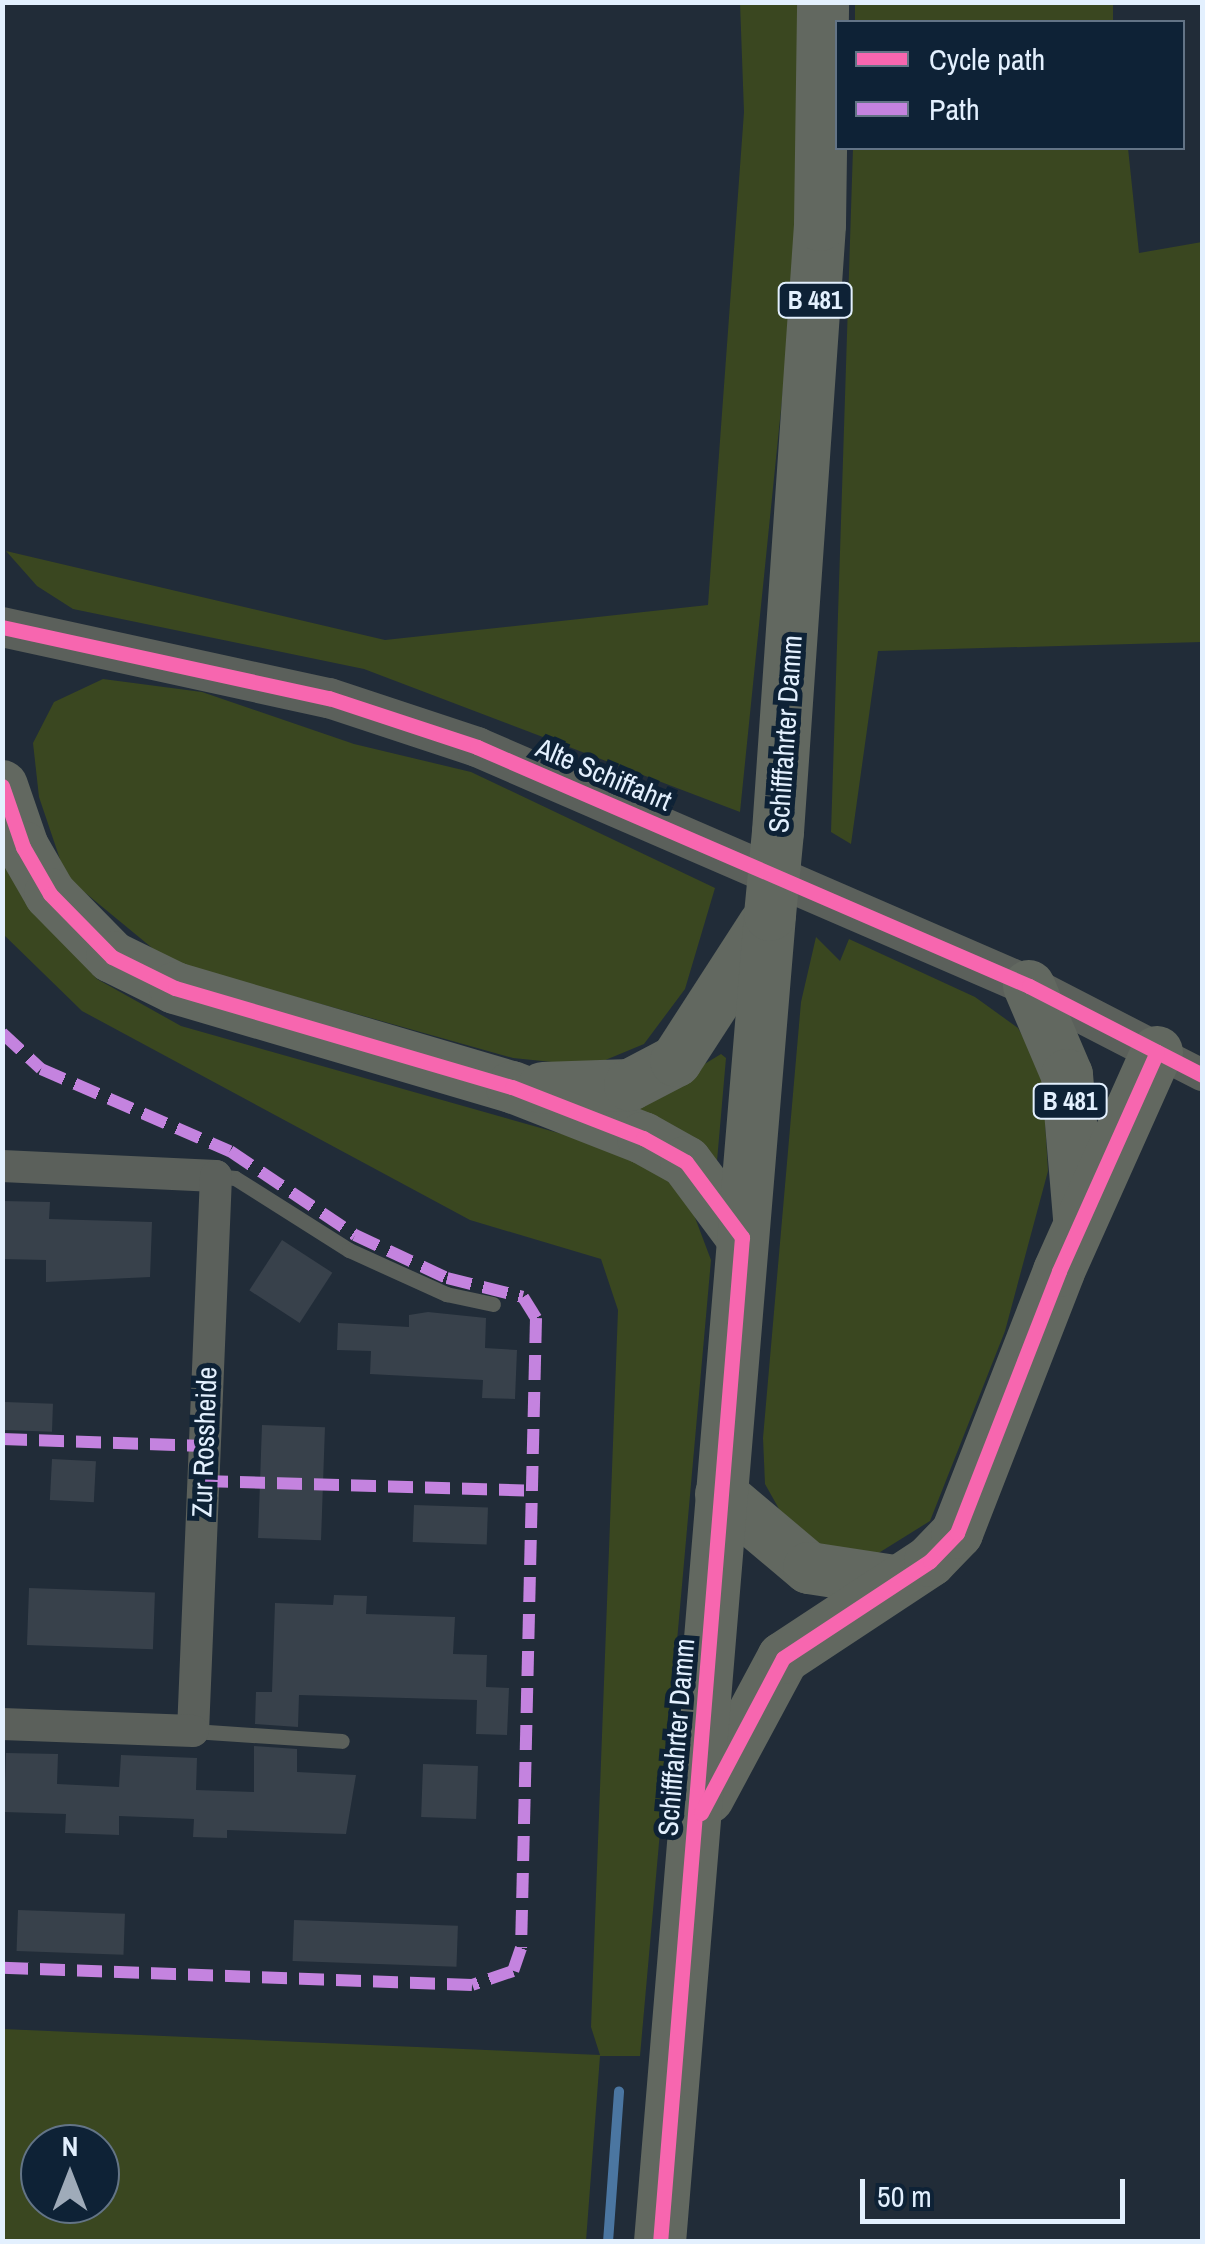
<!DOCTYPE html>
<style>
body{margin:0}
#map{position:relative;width:1205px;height:2244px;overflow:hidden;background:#212c38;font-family:"Archivo Narrow",sans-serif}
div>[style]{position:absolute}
.green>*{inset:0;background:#3a4720;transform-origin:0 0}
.stream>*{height:10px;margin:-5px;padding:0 5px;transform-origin:5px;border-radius:5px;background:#4b76a1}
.building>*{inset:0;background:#38414b;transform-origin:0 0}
.service>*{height:15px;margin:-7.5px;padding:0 7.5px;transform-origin:7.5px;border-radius:7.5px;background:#5b605b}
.minor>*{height:32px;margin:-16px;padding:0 16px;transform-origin:16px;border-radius:16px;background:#5b605b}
.tertiary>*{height:40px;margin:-20px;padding:0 20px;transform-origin:20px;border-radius:20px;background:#5b605b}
.trunk>*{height:52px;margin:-26px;padding:0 26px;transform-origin:26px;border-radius:26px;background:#626860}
.trunk-bridge>*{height:52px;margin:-26px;padding:0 26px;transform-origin:26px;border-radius:26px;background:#626860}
.quiet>*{height:12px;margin-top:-6px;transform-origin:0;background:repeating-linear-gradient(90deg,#c483df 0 25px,transparent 0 37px)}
.cycleway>*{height:15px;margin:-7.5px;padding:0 7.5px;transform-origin:7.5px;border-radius:7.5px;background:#f766af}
span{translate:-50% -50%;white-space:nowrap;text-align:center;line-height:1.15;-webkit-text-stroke:10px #0e2236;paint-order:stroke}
.shield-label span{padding:2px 8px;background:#0e2236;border:2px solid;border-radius:8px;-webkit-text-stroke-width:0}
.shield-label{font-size:25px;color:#e3f0fe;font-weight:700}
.street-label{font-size:28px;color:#e3f0fe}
.frame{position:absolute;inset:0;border:5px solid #e3f0fe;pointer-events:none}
.legend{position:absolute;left:835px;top:20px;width:350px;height:130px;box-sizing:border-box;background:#0e2236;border:2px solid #637486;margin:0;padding:12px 18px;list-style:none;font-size:30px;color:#e3f0fe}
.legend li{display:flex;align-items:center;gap:20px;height:50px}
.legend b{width:50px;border:2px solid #637486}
.north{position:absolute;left:20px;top:2124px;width:100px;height:100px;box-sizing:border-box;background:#0e2236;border:2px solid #637486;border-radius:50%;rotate:0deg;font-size:28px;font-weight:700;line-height:40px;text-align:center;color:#e3f0fe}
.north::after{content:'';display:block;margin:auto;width:35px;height:45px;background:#9fabb9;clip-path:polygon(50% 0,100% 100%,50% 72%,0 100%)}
.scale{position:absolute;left:860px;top:2179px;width:265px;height:45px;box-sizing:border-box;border:5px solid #e3f0fe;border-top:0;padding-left:12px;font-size:30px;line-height:35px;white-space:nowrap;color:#e3f0fe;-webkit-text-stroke:8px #0e2236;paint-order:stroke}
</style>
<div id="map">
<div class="green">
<div style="clip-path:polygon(740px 3px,797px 3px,802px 203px,740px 812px,364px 669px,73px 609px,37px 586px,6px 551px,385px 640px,708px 605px,744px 112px)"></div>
<div style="left:855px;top:3px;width:258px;height:19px"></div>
<div style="clip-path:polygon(853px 148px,1128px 148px,1139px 253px,1202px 242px,1202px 642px,878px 651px,851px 844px,831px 832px)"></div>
<div style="clip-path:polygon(103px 679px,202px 692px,354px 744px,471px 772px,715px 888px,685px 989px,644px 1044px,591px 1066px,513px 1058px,168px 961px,66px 877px,39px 797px,33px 743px,54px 702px)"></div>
<div style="clip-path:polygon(evenodd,2px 856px,43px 919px,97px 979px,181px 1026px,654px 1160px,685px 1191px,711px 1260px,640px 2056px,600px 2056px,586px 2241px,3px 2241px,3px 2029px,600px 2055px,591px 2027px,618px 1310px,601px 1259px,470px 1220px,82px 1011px,3px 934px,2px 856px,40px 2144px,100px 2144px,100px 2204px,40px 2204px,40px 2144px)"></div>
<div style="clip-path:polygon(816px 937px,840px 961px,849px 939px,975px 997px,1018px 1028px,1042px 1071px,1048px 1171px,1005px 1331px,930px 1521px,877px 1554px,831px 1553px,792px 1532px,765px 1484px,763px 1438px,801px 1002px)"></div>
<div style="clip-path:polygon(721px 1054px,726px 1058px,717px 1161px,632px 1108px)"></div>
</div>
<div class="stream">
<div style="left:608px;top:2242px;width:151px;rotate:-85.8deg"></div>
</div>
<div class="building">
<div style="clip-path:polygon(2px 1201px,50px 1202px,49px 1219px,152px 1222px,150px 1277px,46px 1282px,46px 1260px,2px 1259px)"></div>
<div style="left:282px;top:1240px;width:60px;height:60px;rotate:33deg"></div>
<div style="clip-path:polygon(428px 1312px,486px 1318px,485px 1348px,517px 1350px,515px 1399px,482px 1398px,483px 1380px,370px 1374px,371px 1351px,337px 1350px,338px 1323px,409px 1327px,409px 1315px)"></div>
<div style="left:5px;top:1402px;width:48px;height:28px;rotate:2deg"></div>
<div style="left:262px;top:1425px;width:63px;height:113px;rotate:2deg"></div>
<div style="left:52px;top:1459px;width:44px;height:41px;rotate:3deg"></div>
<div style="left:414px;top:1505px;width:74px;height:37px;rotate:2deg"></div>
<div style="left:29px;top:1588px;width:126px;height:57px;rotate:2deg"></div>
<div style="clip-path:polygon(334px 1595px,367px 1596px,366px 1614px,455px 1617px,453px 1654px,487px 1655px,486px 1687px,509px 1688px,507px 1735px,476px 1734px,477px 1700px,299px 1695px,298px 1727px,255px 1724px,256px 1692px,272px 1692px,275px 1603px,333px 1605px)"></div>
<div style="clip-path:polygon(254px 1746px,297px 1749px,297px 1772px,356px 1775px,346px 1834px,227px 1830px,227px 1838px,193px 1837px,194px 1819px,119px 1816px,119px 1835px,65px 1833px,66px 1814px,4px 1812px,6px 1753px,58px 1754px,57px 1784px,119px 1787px,121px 1755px,197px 1758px,196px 1790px,254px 1792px)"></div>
<div style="left:423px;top:1764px;width:55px;height:53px;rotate:2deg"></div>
<div style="left:18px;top:1910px;width:107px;height:41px;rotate:2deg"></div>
<div style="left:294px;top:1920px;width:164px;height:41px;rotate:2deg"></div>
</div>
<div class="service">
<div style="left:216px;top:1176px;width:19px;rotate:6deg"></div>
<div style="left:235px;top:1178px;width:135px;rotate:32.3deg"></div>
<div style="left:349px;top:1250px;width:107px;rotate:24.4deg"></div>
<div style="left:446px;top:1294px;width:48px;rotate:12deg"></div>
<div style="left:193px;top:1731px;width:149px;rotate:3.8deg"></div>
</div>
<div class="minor">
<div style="left:1157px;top:1052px;width:51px;rotate:27.1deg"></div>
<div style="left:2px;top:1166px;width:214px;rotate:2.7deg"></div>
<div style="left:216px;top:1176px;width:555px;rotate:92.37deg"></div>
<div style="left:193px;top:1731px;width:191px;rotate:-177.9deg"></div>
</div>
<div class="tertiary">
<div style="left:2px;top:627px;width:335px;rotate:12.3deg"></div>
<div style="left:329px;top:698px;width:156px;rotate:18.3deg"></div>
<div style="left:477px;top:747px;width:602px;rotate:23.41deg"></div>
<div style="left:1029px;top:986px;width:144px;rotate:27.3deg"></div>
</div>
<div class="trunk">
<div style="left:2px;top:786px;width:65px;rotate:71deg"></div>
<div style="left:23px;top:847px;width:54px;rotate:60.1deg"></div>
<div style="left:50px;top:894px;width:88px;rotate:45.5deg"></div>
<div style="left:112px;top:957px;width:70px;rotate:26.2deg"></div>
<div style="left:175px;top:988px;width:351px;rotate:16.4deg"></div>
<div style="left:512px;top:1087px;width:141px;rotate:21.3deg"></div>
<div style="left:643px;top:1138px;width:49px;rotate:29.2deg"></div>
<div style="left:686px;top:1162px;width:94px;rotate:53.3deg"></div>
<div style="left:778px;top:832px;width:608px;rotate:-86.04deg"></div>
<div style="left:820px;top:225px;width:223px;rotate:-89.2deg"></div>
<div style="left:1029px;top:986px;width:97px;rotate:66.9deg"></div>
<div style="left:1067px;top:1075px;width:143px;rotate:85.2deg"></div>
<div style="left:543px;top:1088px;width:87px;rotate:-2deg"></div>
<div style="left:630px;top:1085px;width:52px;rotate:-27.6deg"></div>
<div style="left:676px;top:1061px;width:162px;rotate:-57.1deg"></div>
<div style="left:721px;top:1494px;width:115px;rotate:40.1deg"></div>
<div style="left:809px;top:1568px;width:86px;rotate:8.7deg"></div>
<div style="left:708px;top:1798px;width:159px;rotate:-61.8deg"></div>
<div style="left:783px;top:1658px;width:176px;rotate:-33.4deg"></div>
<div style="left:930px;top:1561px;width:39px;rotate:-46deg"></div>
<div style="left:957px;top:1533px;width:281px;rotate:-68.7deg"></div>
<div style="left:1059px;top:1271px;width:240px;rotate:-65.9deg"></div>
<div style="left:660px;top:2242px;width:1332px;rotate:-85.26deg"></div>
</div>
<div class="trunk-bridge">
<div style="left:770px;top:915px;width:83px;rotate:-84.5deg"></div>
</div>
<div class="quiet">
<div style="left:2px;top:1033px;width:53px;rotate:42.7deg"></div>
<div style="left:41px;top:1069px;width:206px;rotate:23.5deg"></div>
<div style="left:230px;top:1151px;width:151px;rotate:33.9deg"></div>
<div style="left:355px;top:1235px;width:102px;rotate:25.1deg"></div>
<div style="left:447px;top:1278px;width:78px;rotate:14deg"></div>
<div style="left:523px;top:1297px;width:25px;rotate:58deg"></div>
<div style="left:536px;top:1318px;width:630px;rotate:91.36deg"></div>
<div style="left:521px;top:1948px;width:24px;rotate:109deg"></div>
<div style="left:513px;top:1971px;width:43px;rotate:161.1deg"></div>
<div style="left:472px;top:1985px;width:470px;rotate:-177.9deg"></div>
<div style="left:2px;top:1439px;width:202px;rotate:2deg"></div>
<div style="left:203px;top:1481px;width:330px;rotate:1.7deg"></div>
</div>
<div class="cycleway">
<div style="left:2px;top:627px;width:335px;rotate:12.3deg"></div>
<div style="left:329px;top:698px;width:156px;rotate:18.3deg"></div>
<div style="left:477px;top:747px;width:602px;rotate:23.41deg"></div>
<div style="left:1029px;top:986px;width:195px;rotate:27.2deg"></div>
<div style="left:2px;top:786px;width:65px;rotate:71deg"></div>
<div style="left:23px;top:847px;width:54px;rotate:60.1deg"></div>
<div style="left:50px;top:894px;width:88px;rotate:45.5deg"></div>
<div style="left:112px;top:957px;width:70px;rotate:26.2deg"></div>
<div style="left:175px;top:988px;width:351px;rotate:16.4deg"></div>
<div style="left:512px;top:1087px;width:141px;rotate:21.3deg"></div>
<div style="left:643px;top:1138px;width:49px;rotate:29.2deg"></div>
<div style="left:686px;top:1162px;width:94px;rotate:53.3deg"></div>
<div style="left:742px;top:1237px;width:1008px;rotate:94.66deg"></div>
<div style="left:701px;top:1813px;width:175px;rotate:-62.1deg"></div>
<div style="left:783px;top:1658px;width:176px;rotate:-33.4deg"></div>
<div style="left:930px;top:1561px;width:39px;rotate:-46deg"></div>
<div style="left:957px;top:1533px;width:281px;rotate:-68.7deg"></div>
<div style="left:1059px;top:1271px;width:240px;rotate:-65.9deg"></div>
</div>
<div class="shield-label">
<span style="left:815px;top:300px">B 481</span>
<span style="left:1070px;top:1101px">B 481</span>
</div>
<div class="street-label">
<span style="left:785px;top:734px;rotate:-86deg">Schifffahrter Damm</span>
<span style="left:604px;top:774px;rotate:23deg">Alte Schiffahrt</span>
<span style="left:204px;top:1442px;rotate:-88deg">Zur Rossheide</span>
<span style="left:676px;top:1737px;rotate:-85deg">Schifffahrter Damm</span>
</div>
<div class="frame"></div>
<ul class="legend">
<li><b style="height:12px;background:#f766af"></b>Cycle path</li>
<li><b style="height:12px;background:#c483df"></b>Path</li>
</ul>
<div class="north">N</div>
<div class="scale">50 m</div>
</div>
